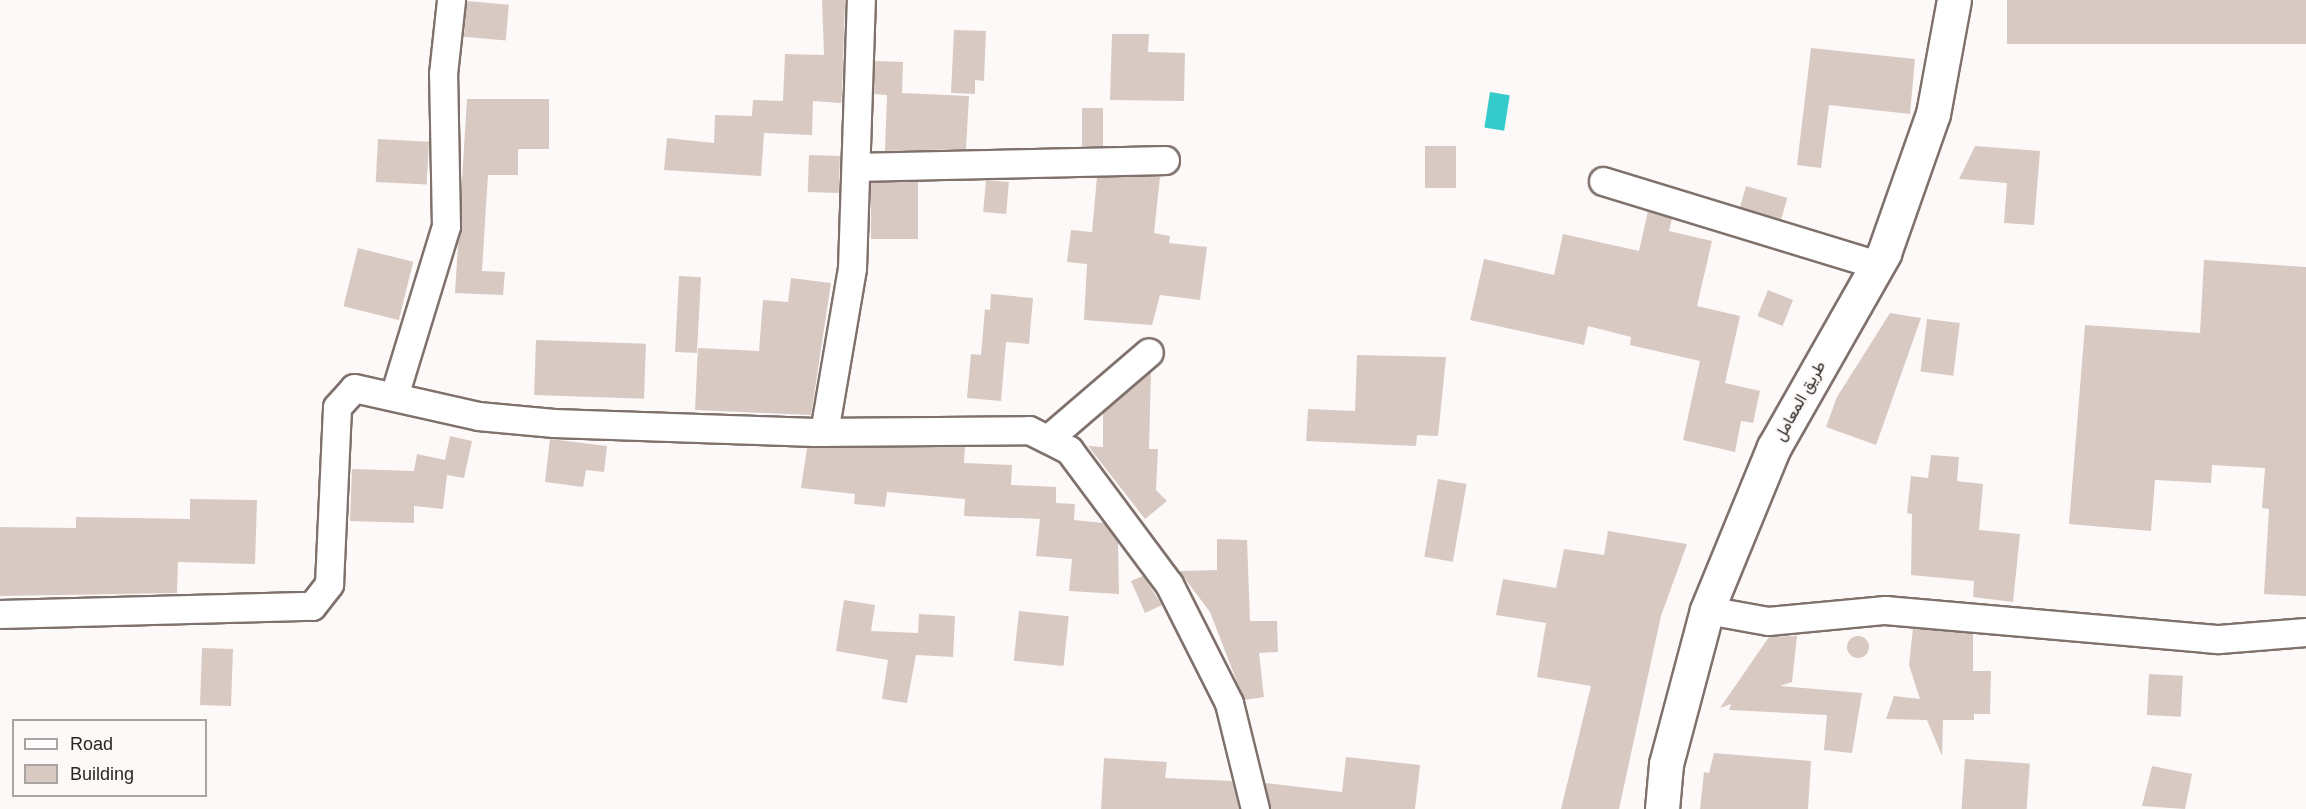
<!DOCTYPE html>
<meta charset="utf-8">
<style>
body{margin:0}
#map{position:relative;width:2306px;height:809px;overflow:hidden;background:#fdf9f8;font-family:Arial,Vazirmatn,sans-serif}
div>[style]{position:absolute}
.water>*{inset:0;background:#36cbcb;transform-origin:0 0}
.building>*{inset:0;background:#d9c9c3;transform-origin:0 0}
.round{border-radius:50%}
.roads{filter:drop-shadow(2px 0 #7f716b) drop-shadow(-2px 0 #7f716b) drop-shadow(0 2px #7f716b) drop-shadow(0 -2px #7f716b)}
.street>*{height:27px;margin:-13.5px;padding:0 13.5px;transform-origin:13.5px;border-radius:13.5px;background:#fff}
.secondary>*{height:33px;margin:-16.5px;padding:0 16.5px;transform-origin:16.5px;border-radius:16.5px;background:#fff}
span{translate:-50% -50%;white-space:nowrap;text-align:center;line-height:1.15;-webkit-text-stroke:4.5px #fdf9f8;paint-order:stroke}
.street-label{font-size:16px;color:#2b2522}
.legend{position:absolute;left:12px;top:719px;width:195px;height:78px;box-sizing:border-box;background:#fdf9f8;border:2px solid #a9a4a2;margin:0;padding:8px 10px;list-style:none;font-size:18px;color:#2b2522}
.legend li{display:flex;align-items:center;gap:12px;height:30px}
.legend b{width:30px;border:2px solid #a9a4a2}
</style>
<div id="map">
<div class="water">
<div style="left:1490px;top:92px;width:20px;height:36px;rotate:9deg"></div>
</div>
<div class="building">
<div style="clip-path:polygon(822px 0,845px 0,842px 93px,841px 103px,813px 101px,812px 135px,764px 133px,761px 176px,664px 170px,667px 138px,714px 143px,715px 115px,752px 116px,753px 100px,783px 101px,785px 54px,824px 55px)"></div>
<div style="left:2007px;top:0;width:299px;height:44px"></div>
<div style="left:467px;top:1px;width:42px;height:36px;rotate:5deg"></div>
<div style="clip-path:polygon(954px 30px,986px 31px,984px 81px,975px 80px,975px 94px,951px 93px)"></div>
<div style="clip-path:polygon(1112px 34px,1149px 34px,1148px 52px,1185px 53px,1184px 101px,1110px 100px)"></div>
<div style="clip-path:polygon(1811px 48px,1915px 59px,1910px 114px,1829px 105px,1821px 168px,1797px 165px)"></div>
<div style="clip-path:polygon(875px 61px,903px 62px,902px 93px,969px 96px,966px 149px,885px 151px,887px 95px,874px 94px)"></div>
<div style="clip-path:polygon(467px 99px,549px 99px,549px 149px,518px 149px,518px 175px,488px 175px,482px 271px,505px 272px,503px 295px,455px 293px)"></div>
<div style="left:1082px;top:108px;width:21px;height:38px"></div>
<div style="left:378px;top:139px;width:51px;height:43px;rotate:3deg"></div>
<div style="left:1425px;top:146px;width:31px;height:42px"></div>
<div style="clip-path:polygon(1975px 146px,2040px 151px,2034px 225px,2004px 223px,2007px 183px,1959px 179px)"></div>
<div style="left:809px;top:155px;width:31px;height:37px;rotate:2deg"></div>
<div style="clip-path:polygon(1097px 177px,1160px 177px,1154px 233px,1170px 236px,1169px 243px,1207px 247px,1200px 300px,1160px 295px,1152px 325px,1084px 320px,1087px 264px,1067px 262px,1071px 230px,1092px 232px)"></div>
<div style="left:986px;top:180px;width:23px;height:32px;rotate:5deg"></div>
<div style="left:918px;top:181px;width:58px;height:47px;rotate:90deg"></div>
<div style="left:1746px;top:186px;width:43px;height:22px;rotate:16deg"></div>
<div style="clip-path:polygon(1648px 211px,1672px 218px,1669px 231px,1712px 241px,1697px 306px,1740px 316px,1725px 383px,1760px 391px,1753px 423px,1741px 421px,1735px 452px,1683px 440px,1700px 361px,1630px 345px,1631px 337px,1588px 326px,1584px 345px,1470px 320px,1484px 259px,1554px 275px,1563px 234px,1639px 251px)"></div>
<div style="left:358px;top:248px;width:57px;height:60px;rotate:14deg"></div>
<div style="clip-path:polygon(2204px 260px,2306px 267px,2306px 596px,2264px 594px,2269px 509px,2262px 508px,2265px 468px,2212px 465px,2211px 483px,2155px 480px,2151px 531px,2069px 524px,2085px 325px,2200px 333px)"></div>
<div style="left:679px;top:276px;width:22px;height:76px;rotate:3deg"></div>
<div style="clip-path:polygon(791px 278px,831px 283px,811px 415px,695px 410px,698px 348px,759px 351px,763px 300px,788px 302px)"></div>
<div style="left:1768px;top:290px;width:27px;height:28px;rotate:22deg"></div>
<div style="clip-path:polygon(991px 294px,1033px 298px,1029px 344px,1006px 342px,1001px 401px,967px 398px,971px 354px,981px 355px,985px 309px,990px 310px)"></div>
<div style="clip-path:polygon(1890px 313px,1921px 318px,1876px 445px,1826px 427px,1837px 397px)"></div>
<div style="left:1927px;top:319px;width:33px;height:53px;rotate:7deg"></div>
<div style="left:536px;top:340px;width:110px;height:55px;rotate:2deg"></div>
<div style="clip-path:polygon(1357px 355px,1446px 357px,1438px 436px,1417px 435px,1416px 446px,1306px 441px,1308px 409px,1355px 411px)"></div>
<div style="clip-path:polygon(1151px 371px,1149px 449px,1158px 449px,1156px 490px,1167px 501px,1145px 519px,1088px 446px,1103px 447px,1103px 412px)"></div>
<div style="clip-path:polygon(450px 436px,472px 441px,464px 478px,447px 475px,443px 509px,414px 506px,414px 523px,350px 521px,352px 469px,414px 471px,417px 454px,445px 460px)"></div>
<div style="clip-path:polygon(550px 439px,607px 446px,604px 472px,586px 470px,583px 487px,545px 482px)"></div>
<div style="clip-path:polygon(965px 446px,964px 463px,1012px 465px,1011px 485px,1056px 487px,1056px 503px,1075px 504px,1074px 520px,1104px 523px,1118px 542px,1119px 594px,1069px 591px,1072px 559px,1036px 556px,1040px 519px,964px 516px,965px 499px,887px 492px,885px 507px,854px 504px,855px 494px,801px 488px,807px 448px)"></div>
<div style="clip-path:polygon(1931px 455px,1959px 457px,1957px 481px,1983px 484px,1979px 530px,2020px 534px,2013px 602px,1973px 597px,1974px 581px,1911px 575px,1912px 514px,1907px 513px,1911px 476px,1928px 478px)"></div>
<div style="left:1438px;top:479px;width:29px;height:79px;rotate:10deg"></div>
<div style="clip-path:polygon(190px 499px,257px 500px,255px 564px,178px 562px,177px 593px,0 596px,0 527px,76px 528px,76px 517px,190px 519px)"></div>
<div style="clip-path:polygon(1608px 531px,1687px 544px,1661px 616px,1619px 809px,1561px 809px,1591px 686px,1537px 677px,1546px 623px,1496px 615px,1503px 579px,1556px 588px,1564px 549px,1604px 555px)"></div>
<div style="clip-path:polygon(1217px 539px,1247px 540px,1250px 621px,1277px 621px,1278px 652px,1259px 653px,1264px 697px,1244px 700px,1210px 612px,1179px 571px,1217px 570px)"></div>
<div style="clip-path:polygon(1143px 576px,1162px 605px,1145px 613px,1131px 581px)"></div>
<div style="clip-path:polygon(844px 600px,875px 605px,871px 631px,918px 633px,919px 614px,955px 616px,953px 657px,916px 655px,907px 703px,882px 699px,888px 660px,836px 651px)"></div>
<div style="left:1019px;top:611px;width:50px;height:50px;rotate:6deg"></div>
<div style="clip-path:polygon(1913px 628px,1973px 633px,1973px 671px,1991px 671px,1990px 714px,1974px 714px,1974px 720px,1943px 720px,1942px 756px,1927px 720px,1886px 719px,1894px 696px,1920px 699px,1909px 665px)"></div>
<div class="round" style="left:1847px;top:636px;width:22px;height:22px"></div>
<div style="clip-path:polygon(1797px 636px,1792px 682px,1780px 686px,1862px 693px,1852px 753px,1824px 750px,1827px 715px,1729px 710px,1731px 704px,1720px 708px,1769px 637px)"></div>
<div style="left:202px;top:648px;width:31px;height:57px;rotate:2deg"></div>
<div style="left:2149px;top:674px;width:34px;height:41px;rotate:3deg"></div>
<div style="clip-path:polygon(1714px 753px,1811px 761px,1808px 809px,1700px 809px,1704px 772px,1709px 773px)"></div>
<div style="clip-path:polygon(1346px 757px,1420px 765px,1415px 809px,1270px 809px,1265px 783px,1342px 792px)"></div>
<div style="clip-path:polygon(1104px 758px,1167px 762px,1165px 778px,1232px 781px,1239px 809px,1101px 809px)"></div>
<div style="left:1965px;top:759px;width:65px;height:50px;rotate:4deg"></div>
<div style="clip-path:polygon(2152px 766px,2192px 774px,2185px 809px,2142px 806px)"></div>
</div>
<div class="roads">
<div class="street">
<div style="left:856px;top:167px;width:309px;rotate:-1.3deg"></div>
<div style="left:1603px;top:181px;width:287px;rotate:17deg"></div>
<div style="left:394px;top:396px;width:178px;rotate:-73deg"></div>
<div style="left:446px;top:226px;width:152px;rotate:-91.1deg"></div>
<div style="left:443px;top:74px;width:74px;rotate:-83.8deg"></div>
<div style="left:824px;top:432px;width:166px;rotate:-80.3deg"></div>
<div style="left:852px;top:268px;width:268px;rotate:-88.1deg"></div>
<div style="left:1050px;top:437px;width:130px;rotate:-40.6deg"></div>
<div style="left:1707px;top:610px;width:62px;rotate:10.2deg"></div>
<div style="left:1768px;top:621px;width:118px;rotate:-5.4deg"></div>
<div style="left:1885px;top:610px;width:335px;rotate:5deg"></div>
<div style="left:2219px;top:639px;width:87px;rotate:-4.6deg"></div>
<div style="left:0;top:614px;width:312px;rotate:-1.5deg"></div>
<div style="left:312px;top:606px;width:28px;rotate:-52deg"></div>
<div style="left:329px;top:584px;width:177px;rotate:-87.4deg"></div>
<div style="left:337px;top:407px;width:25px;rotate:-48deg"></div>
<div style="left:354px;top:388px;width:127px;rotate:12.7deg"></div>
<div style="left:478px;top:416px;width:76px;rotate:5.3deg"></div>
<div style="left:554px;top:423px;width:261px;rotate:2deg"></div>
<div style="left:815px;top:432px;width:214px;rotate:-0.5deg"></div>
<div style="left:1029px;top:430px;width:45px;rotate:26.6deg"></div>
<div style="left:1069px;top:450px;width:167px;rotate:53.3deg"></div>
<div style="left:1169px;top:584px;width:133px;rotate:63.2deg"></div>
<div style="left:1229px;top:703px;width:109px;rotate:76.2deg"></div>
</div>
<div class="secondary">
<div style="left:1662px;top:809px;width:45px;rotate:-84.9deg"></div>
<div style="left:1666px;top:764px;width:159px;rotate:-75.1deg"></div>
<div style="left:1707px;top:610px;width:176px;rotate:-67.7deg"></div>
<div style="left:1774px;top:447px;width:223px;rotate:-60.4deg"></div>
<div style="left:1884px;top:253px;width:147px;rotate:-70.6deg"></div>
<div style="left:1933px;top:114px;width:116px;rotate:-79.6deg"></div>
</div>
</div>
<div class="street-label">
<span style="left:1800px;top:401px;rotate:-61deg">طريق المعامل</span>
</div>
<ul class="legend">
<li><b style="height:8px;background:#fff"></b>Road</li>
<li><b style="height:16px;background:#d9c9c3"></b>Building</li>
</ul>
</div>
